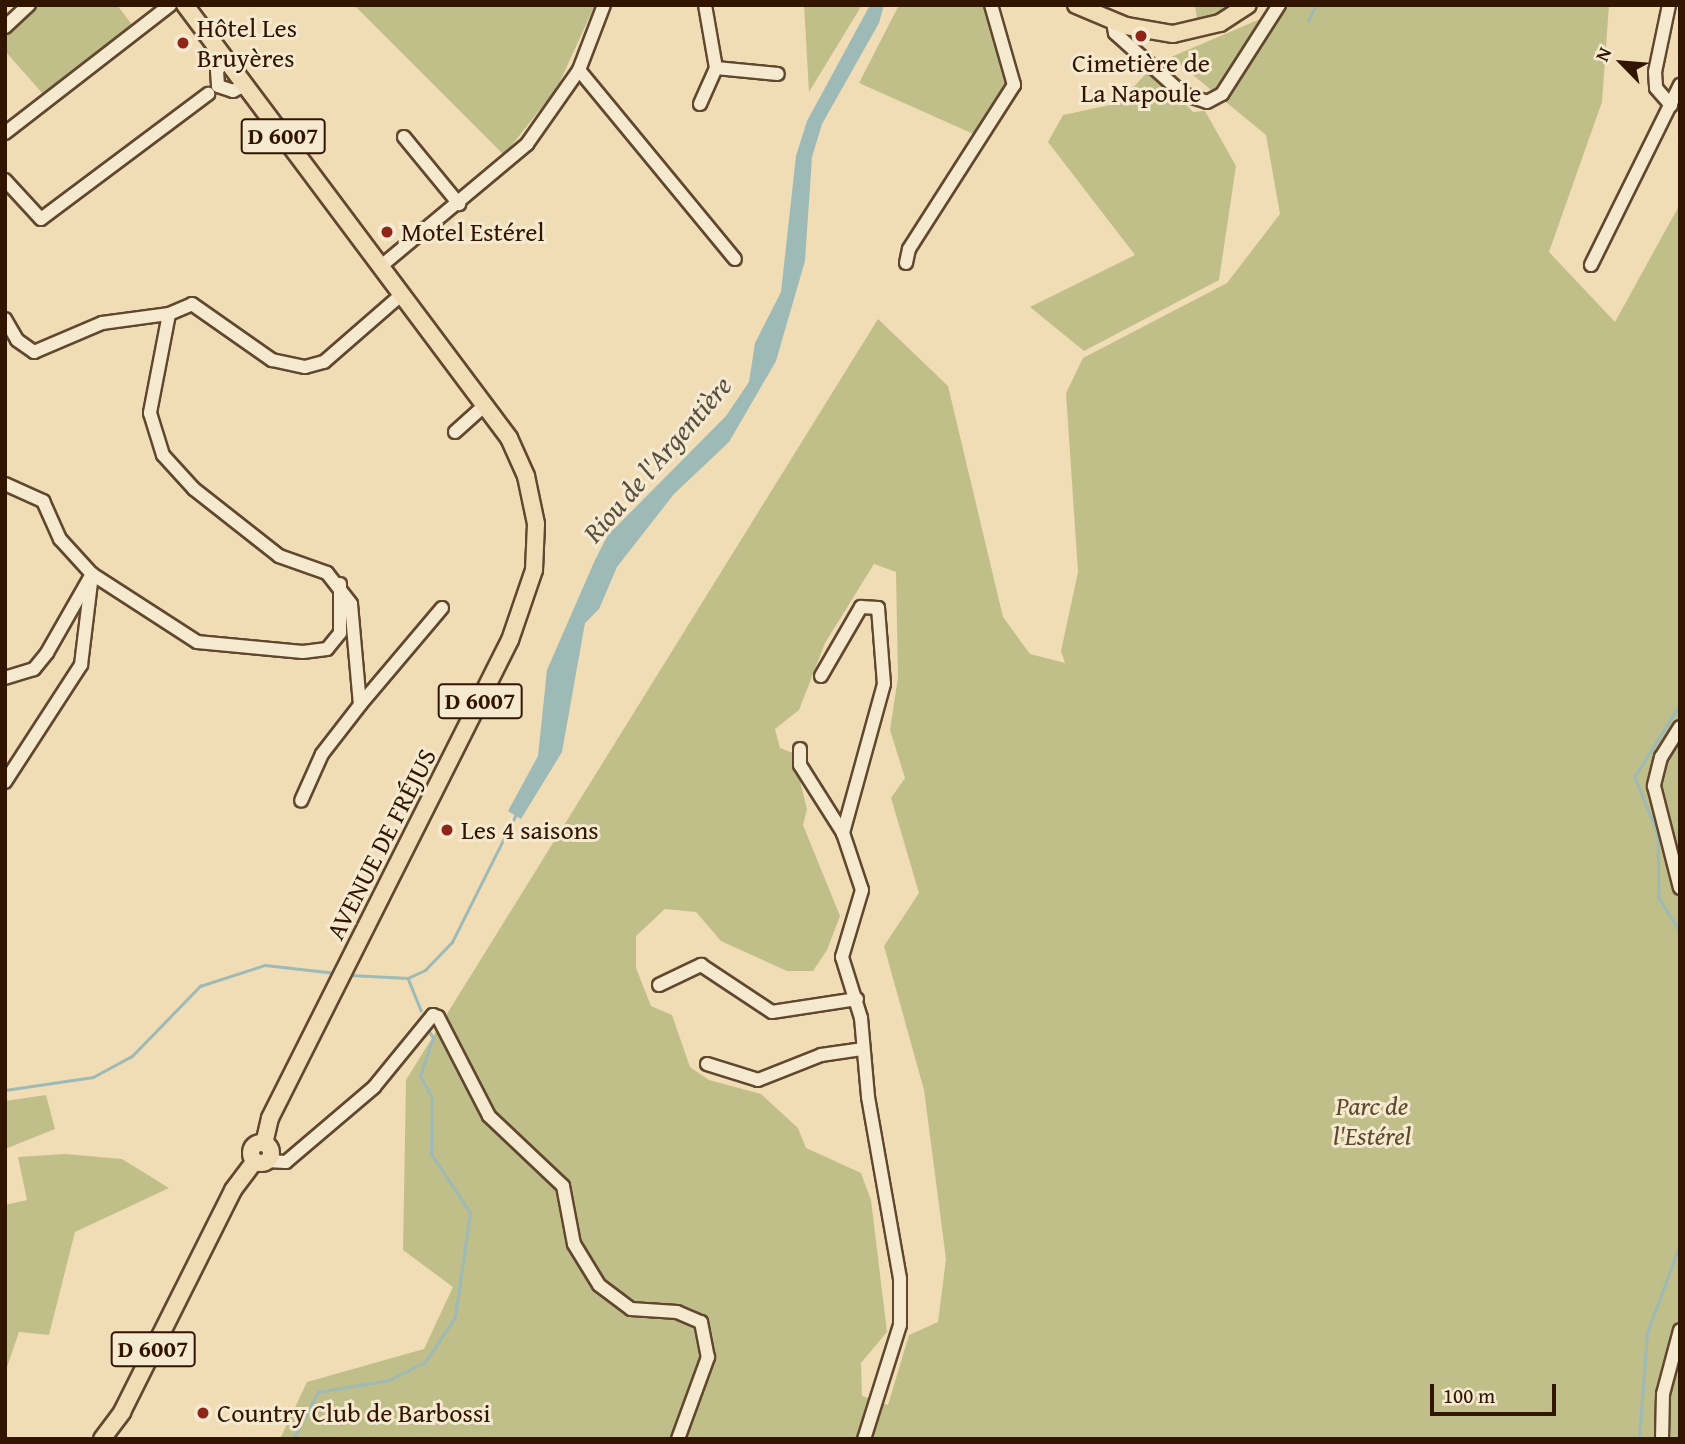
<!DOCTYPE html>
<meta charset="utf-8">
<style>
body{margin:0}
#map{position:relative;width:1685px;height:1444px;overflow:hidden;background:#f0ddb6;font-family:"Gentium Book Plus",serif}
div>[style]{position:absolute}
.green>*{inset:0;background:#c0bf89}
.water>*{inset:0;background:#9dbab7}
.stream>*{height:2.5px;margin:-1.25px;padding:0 1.25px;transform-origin:1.25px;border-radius:1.25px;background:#9dbab7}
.roads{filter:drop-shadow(2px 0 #61472e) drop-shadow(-2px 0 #61472e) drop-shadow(0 2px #61472e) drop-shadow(0 -2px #61472e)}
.minor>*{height:12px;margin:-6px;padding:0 6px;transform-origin:6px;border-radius:6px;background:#f5e9d0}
.major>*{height:16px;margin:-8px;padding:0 8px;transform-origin:8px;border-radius:8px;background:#f0ddb6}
.major>.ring{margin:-8px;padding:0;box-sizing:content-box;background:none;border:16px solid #f0ddb6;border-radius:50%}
.dots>*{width:19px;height:19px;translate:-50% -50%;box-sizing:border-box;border:4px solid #f5e9d0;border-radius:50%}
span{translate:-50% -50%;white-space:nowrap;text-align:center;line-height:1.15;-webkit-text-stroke:6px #f5e9d0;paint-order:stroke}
.shield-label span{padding:2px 5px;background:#f5e9d0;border:2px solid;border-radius:5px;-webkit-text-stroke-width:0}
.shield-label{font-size:24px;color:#311501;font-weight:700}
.poi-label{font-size:26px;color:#311501}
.left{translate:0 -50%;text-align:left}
.street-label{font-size:26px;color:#311501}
.park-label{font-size:26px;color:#5c482a;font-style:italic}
.water-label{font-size:28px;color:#574f41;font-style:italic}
.frame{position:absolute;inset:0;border:7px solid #311501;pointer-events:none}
.north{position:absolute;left:1587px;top:28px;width:70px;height:70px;-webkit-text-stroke:5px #f5e9d0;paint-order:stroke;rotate:295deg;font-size:19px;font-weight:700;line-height:28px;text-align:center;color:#311501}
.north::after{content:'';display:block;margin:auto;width:24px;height:32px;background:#311501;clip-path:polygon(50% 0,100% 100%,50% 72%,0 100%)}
.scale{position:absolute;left:1430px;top:1384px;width:126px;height:32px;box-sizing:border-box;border:4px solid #311501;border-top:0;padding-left:9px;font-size:21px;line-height:24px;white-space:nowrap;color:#311501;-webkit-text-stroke:5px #f5e9d0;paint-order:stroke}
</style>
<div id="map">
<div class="green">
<div style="clip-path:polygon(37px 5px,117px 5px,133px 26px,43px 94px,5px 51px,5px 36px)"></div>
<div style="clip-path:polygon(354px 5px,595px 5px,557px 88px,504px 155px)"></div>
<div style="clip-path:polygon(804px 5px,862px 5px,809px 92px)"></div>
<div style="clip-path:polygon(899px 5px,987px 5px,1012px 80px,978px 136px,859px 83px)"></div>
<div style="clip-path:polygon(1195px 5px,1238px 5px,1198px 27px)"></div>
<div style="clip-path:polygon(evenodd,1293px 5px,1609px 5px,1602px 102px,1549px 252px,1615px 322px,1680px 204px,1680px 1439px,280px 1439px,307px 1382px,424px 1349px,453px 1287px,403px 1250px,406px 1080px,878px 319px,948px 386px,1003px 617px,1030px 654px,1065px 663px,1061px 651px,1078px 572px,1066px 393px,1083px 358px,1227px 283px,1280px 214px,1266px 135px,1171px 57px,1293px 5px,874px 564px,896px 572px,898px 677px,890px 730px,905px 778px,891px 798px,919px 893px,884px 946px,924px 1090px,946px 1259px,938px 1322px,909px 1335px,888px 1405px,862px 1396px,861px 1363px,887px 1332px,871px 1200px,861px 1173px,806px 1148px,798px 1128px,761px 1094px,709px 1080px,690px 1067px,672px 1015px,651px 1006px,636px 968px,636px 936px,665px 909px,696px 912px,721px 941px,787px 971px,813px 971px,827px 950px,840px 916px,803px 825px,807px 809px,793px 753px,780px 748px,775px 729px,799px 710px,825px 643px,874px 564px)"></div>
<div style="clip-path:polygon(1151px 68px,1193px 112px,1205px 111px,1236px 166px,1219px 280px,1084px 351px,1030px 307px,1135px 255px,1048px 142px,1063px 115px,1119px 103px)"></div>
<div style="clip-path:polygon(46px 1095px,55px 1129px,5px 1149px,5px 1101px)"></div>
<div style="clip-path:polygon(65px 1154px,122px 1159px,169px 1188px,75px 1232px,49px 1335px,19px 1332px,5px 1373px,5px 1205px,27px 1200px,18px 1157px)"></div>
</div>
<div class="water">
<div style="clip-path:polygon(870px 5px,884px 5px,879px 23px,822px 124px,812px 157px,805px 261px,776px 361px,729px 442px,674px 494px,617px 567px,599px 609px,585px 623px,562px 752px,521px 819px,508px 811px,538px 756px,547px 670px,595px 560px,608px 535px,726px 416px,749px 382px,755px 343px,781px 292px,796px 156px,807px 121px)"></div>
</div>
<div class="stream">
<div style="left:1308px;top:21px;width:18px;rotate:-63deg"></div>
<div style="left:1680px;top:705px;width:85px;rotate:122deg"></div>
<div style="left:1635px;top:777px;width:61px;rotate:68deg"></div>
<div style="left:1658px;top:834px;width:64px;rotate:89.1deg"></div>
<div style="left:1659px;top:898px;width:40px;rotate:58deg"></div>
<div style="left:350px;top:975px;width:58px;rotate:3deg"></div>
<div style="left:408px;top:978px;width:19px;rotate:-25deg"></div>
<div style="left:425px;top:970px;width:39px;rotate:-46deg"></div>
<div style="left:452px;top:942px;width:141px;rotate:-63.4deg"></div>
<div style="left:408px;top:978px;width:35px;rotate:68deg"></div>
<div style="left:5px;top:1090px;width:89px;rotate:-8.4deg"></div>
<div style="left:93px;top:1077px;width:44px;rotate:-28.3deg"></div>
<div style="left:132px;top:1056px;width:98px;rotate:-45.8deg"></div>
<div style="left:200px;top:986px;width:68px;rotate:-17.9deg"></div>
<div style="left:265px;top:965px;width:71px;rotate:6.4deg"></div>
<div style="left:293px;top:1439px;width:53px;rotate:-62deg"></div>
<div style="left:318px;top:1392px;width:72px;rotate:-9.6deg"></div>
<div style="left:389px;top:1380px;width:40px;rotate:-26.6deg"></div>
<div style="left:425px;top:1362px;width:54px;rotate:-56.3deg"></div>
<div style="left:455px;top:1317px;width:105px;rotate:-81.8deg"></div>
<div style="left:470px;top:1213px;width:71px;rotate:-123.5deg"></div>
<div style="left:431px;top:1154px;width:56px;rotate:-89deg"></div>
<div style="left:432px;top:1098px;width:25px;rotate:-119deg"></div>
<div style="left:420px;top:1076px;width:40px;rotate:-71.1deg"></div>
<div style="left:433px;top:1038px;width:7px;rotate:-124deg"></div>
<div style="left:1639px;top:1439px;width:106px;rotate:-85.7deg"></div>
<div style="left:1647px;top:1333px;width:95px;rotate:-69.7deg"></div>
</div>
<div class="roads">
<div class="minor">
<div style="left:1669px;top:5px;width:68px;rotate:101.8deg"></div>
<div style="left:1655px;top:72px;width:16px;rotate:86deg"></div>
<div style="left:1656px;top:88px;width:23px;rotate:49deg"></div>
<div style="left:1113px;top:22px;width:11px;rotate:80deg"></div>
<div style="left:1115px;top:33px;width:91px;rotate:41.9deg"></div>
<div style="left:1183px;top:94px;width:25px;rotate:18deg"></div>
<div style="left:1207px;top:102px;width:17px;rotate:-28deg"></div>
<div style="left:1222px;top:94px;width:106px;rotate:-57.4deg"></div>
<div style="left:5px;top:27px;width:33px;rotate:-43deg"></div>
<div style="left:225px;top:59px;width:14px;rotate:124deg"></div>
<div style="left:217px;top:71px;width:15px;rotate:86deg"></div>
<div style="left:218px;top:86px;width:16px;rotate:18deg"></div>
<div style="left:233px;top:91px;width:13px;rotate:-27deg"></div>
<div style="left:716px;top:68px;width:62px;rotate:5.5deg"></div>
<div style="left:579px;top:70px;width:245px;rotate:50.5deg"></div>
<div style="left:700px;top:104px;width:39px;rotate:-66deg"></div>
<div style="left:716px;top:68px;width:64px;rotate:-99.9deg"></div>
<div style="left:5px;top:133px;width:209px;rotate:-37.8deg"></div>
<div style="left:404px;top:137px;width:87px;rotate:50.6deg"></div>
<div style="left:5px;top:180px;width:53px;rotate:47.3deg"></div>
<div style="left:41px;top:219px;width:209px;rotate:-36.8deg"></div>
<div style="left:906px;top:263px;width:14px;rotate:-78deg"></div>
<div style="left:909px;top:249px;width:195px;rotate:-57.4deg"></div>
<div style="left:1014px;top:85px;width:83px;rotate:-106deg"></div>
<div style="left:1591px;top:265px;width:201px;rotate:-63.7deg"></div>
<div style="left:380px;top:267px;width:192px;rotate:-39.9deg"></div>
<div style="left:527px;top:144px;width:90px;rotate:-54.9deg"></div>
<div style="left:579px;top:70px;width:70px;rotate:-69deg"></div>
<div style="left:169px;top:314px;width:101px;rotate:100.9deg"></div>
<div style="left:150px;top:413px;width:44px;rotate:72.8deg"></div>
<div style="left:163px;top:455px;width:46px;rotate:47.6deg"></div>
<div style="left:194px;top:489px;width:108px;rotate:38.2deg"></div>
<div style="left:279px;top:556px;width:51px;rotate:19.5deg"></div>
<div style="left:327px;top:573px;width:39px;rotate:52deg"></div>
<div style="left:351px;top:604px;width:101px;rotate:84.9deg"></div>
<div style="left:360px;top:705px;width:62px;rotate:127.8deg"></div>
<div style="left:322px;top:754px;width:51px;rotate:114.1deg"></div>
<div style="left:5px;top:319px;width:24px;rotate:60deg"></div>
<div style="left:17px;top:340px;width:21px;rotate:35deg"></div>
<div style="left:34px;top:352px;width:74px;rotate:-23.1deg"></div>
<div style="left:102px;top:323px;width:68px;rotate:-7.7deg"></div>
<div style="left:169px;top:314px;width:25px;rotate:-23deg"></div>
<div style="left:192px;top:304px;width:98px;rotate:35deg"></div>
<div style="left:272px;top:360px;width:34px;rotate:12deg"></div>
<div style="left:305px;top:367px;width:20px;rotate:-15deg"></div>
<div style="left:324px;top:362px;width:102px;rotate:-41deg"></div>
<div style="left:455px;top:432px;width:40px;rotate:-42deg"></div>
<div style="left:5px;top:484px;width:42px;rotate:24.1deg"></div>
<div style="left:43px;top:501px;width:42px;rotate:65.9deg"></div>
<div style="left:60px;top:539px;width:47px;rotate:47.6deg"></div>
<div style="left:92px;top:574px;width:91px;rotate:119.7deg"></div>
<div style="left:47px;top:653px;width:21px;rotate:129deg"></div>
<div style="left:34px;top:669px;width:30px;rotate:163deg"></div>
<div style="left:821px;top:676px;width:80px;rotate:-59.9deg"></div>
<div style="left:861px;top:607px;width:17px;rotate:3deg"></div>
<div style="left:878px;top:608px;width:76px;rotate:85.5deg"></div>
<div style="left:884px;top:684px;width:155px;rotate:105.4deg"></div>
<div style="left:360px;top:705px;width:127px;rotate:-49.8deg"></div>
<div style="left:1680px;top:727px;width:36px;rotate:122deg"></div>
<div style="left:1661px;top:757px;width:30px;rotate:104deg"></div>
<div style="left:1654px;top:786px;width:105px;rotate:75.7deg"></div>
<div style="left:800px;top:749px;width:16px;rotate:90deg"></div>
<div style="left:800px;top:765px;width:80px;rotate:57.7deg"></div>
<div style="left:843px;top:833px;width:60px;rotate:71.6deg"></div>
<div style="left:862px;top:890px;width:70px;rotate:106.6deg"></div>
<div style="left:842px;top:957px;width:64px;rotate:72.7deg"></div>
<div style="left:861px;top:1018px;width:79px;rotate:84.9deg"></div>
<div style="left:868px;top:1097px;width:185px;rotate:80deg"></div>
<div style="left:900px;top:1279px;width:46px;rotate:90deg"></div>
<div style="left:900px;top:1325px;width:120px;rotate:107.5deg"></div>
<div style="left:5px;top:782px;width:140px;rotate:-57deg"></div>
<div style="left:81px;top:665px;width:92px;rotate:-83.1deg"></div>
<div style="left:92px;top:574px;width:125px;rotate:32.9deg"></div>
<div style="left:197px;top:642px;width:106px;rotate:5.4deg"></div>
<div style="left:303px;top:652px;width:24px;rotate:-7deg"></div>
<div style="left:327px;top:649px;width:21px;rotate:-51deg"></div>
<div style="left:340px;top:633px;width:49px;rotate:-90deg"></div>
<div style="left:659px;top:985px;width:47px;rotate:-25.5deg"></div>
<div style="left:701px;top:965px;width:85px;rotate:33.5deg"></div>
<div style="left:772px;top:1012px;width:86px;rotate:-8.7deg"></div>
<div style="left:707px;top:1064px;width:53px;rotate:17.4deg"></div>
<div style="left:758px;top:1080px;width:68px;rotate:-21.6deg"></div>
<div style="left:821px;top:1055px;width:41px;rotate:-8.3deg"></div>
<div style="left:267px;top:1161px;width:19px;rotate:3deg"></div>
<div style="left:286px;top:1162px;width:116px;rotate:-40.4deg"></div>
<div style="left:374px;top:1087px;width:93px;rotate:-50.7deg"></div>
<div style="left:433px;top:1015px;width:5px;rotate:22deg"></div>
<div style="left:438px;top:1017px;width:111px;rotate:62.7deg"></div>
<div style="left:489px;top:1116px;width:102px;rotate:43.4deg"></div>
<div style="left:563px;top:1186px;width:59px;rotate:79.3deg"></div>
<div style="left:574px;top:1244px;width:48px;rotate:58.6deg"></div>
<div style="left:599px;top:1285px;width:40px;rotate:37deg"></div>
<div style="left:631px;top:1309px;width:46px;rotate:3.7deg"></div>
<div style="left:677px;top:1312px;width:26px;rotate:23deg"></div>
<div style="left:701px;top:1322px;width:36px;rotate:79deg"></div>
<div style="left:708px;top:1357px;width:87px;rotate:110.1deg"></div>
<div style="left:1662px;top:1439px;width:45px;rotate:-88.7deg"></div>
<div style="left:1663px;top:1394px;width:66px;rotate:-75.1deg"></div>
</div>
<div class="major">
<div style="left:185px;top:5px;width:541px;rotate:53.19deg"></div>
<div style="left:509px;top:438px;width:42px;rotate:65.9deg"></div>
<div style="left:526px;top:476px;width:49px;rotate:78.2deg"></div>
<div style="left:536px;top:524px;width:46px;rotate:92.5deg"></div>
<div style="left:534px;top:570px;width:74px;rotate:108.9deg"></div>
<div style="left:510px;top:640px;width:535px;rotate:116.66deg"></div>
<div style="left:270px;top:1118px;width:26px;rotate:103deg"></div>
<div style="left:1076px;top:5px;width:54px;rotate:22.8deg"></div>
<div style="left:1126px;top:26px;width:48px;rotate:9.7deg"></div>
<div style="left:1173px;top:34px;width:48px;rotate:-13.2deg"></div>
<div style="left:1220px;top:23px;width:33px;rotate:-33deg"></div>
<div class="ring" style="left:251px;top:1143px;width:4px;height:4px"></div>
<div style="left:102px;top:1439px;width:34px;rotate:-53deg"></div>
<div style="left:122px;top:1412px;width:248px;rotate:-63.4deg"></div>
<div style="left:233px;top:1190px;width:36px;rotate:-53deg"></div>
</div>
</div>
<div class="dots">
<div style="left:1141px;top:36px;background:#8f2418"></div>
<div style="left:183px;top:43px;background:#8f2418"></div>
<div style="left:387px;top:232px;background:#8f2418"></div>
<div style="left:447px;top:830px;background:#8f2418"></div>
<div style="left:203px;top:1413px;background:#8f2418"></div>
</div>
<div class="shield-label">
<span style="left:283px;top:136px">D 6007</span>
<span style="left:480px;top:701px">D 6007</span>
<span style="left:153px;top:1349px">D 6007</span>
</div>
<div class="poi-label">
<span class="left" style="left:197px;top:43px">Hôtel Les<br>Bruyères</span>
<span style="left:1141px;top:78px">Cimetière de<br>La Napoule</span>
<span class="left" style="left:401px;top:232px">Motel Estérel</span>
<span class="left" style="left:461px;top:830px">Les 4 saisons</span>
<span class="left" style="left:217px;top:1413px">Country Club de Barbossi</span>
</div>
<div class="street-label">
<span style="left:381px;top:844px;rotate:-63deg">AVENUE DE FRÉJUS</span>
</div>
<div class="park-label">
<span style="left:1372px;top:1121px">Parc de<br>l'Estérel</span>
</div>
<div class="water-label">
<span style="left:657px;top:459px;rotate:-49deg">Riou de l'Argentière</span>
</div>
<div class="frame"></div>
<div class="north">N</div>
<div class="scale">100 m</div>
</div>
